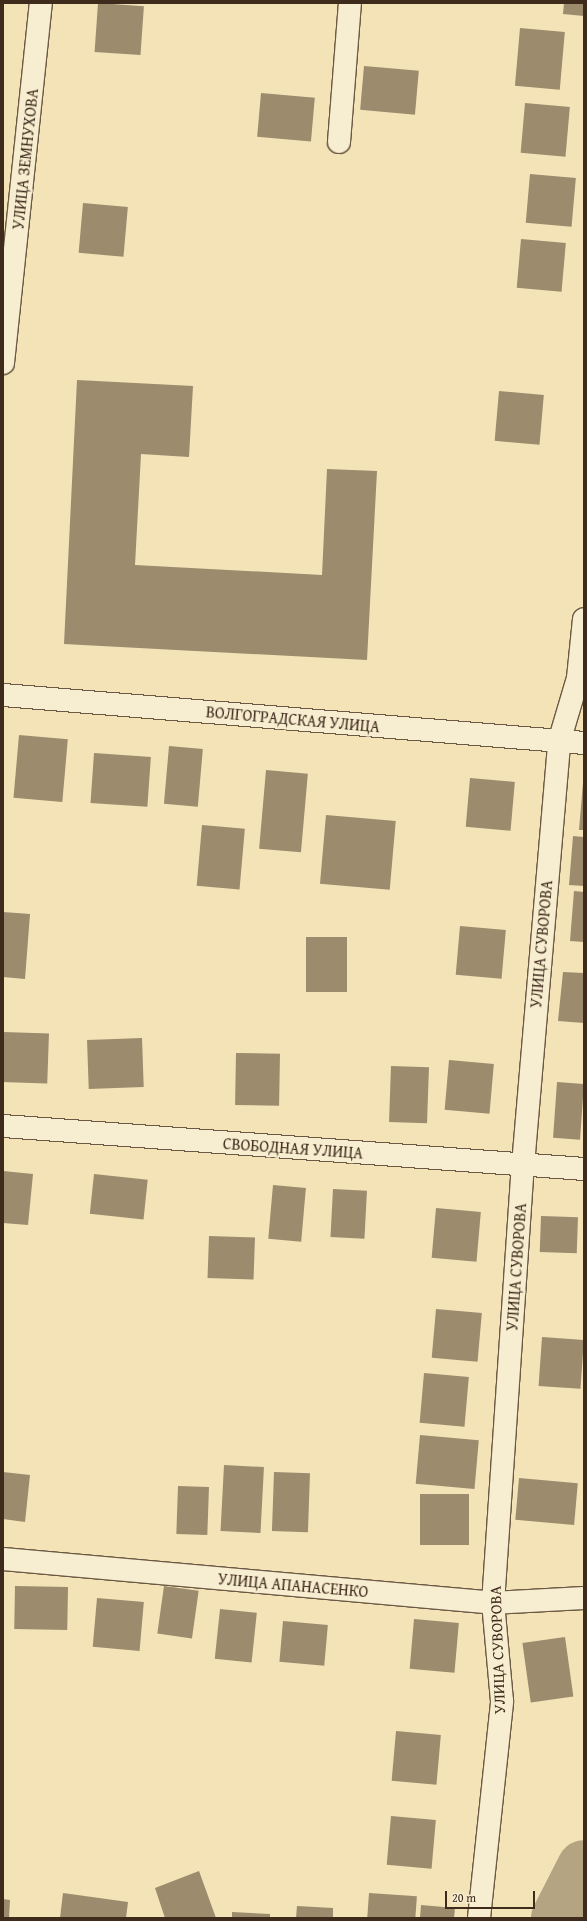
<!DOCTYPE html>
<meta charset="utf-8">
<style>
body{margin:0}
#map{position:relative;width:587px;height:1921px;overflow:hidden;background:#f3e3b7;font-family:"Gentium Book Plus",serif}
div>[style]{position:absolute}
.river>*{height:54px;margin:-27px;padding:0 27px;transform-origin:27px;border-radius:27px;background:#b5a482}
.building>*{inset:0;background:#9c8b6d;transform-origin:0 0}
.roads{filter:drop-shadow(1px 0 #6b5943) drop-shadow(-1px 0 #6b5943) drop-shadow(0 1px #6b5943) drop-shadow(0 -1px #6b5943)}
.minor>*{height:22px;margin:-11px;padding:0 11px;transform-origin:11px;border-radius:11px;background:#f7edd0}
.tertiary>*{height:22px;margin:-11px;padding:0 11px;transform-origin:11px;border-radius:11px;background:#f7edd0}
span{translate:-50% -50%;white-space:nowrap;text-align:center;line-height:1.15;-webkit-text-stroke:4px #f7edd0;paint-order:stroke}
.street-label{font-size:16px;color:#3e2b1c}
.frame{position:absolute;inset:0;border:4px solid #3e2b1c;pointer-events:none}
.scale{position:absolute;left:445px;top:1891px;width:90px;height:18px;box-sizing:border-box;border:2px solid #3e2b1c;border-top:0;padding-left:5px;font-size:12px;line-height:14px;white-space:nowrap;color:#3e2b1c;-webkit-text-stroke:3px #f7edd0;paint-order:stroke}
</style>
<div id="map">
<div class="river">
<div style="left:558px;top:1918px;width:57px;rotate:-63deg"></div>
</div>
<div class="building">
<div style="left:98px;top:3px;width:46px;height:49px;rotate:4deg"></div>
<div style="clip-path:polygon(564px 3px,584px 3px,584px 16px,563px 14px)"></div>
<div style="left:520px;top:28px;width:45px;height:58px;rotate:5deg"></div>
<div style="left:364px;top:66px;width:55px;height:44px;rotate:5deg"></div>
<div style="left:261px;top:93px;width:54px;height:44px;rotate:5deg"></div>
<div style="left:525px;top:103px;width:45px;height:50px;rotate:5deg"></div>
<div style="left:530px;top:174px;width:46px;height:49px;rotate:5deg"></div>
<div style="left:83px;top:203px;width:45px;height:50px;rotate:5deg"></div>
<div style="left:521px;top:239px;width:45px;height:49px;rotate:5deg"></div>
<div style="clip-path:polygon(77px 380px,193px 386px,189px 457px,141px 454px,135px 565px,322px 575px,327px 469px,377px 471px,367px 660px,64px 644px)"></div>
<div style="left:499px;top:391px;width:45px;height:50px;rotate:5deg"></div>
<div style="left:19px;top:735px;width:49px;height:63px;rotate:5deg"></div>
<div style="left:169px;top:746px;width:34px;height:58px;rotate:5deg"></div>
<div style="left:94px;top:753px;width:57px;height:50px;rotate:4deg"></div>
<div style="left:266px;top:770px;width:42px;height:79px;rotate:5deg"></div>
<div style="left:470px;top:778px;width:45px;height:49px;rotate:5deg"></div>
<div style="clip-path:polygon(583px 783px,584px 784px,584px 830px,579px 830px)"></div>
<div style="left:326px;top:815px;width:70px;height:69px;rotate:5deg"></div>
<div style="left:202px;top:825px;width:43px;height:61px;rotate:5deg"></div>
<div style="clip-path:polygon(573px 836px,584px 837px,584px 886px,569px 885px)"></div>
<div style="clip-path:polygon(574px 891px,584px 892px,584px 942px,570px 941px)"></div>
<div style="clip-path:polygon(3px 912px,30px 914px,25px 979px,3px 977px)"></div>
<div style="left:460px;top:926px;width:46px;height:49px;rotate:5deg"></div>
<div style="left:306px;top:937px;width:41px;height:55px"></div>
<div style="clip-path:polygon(563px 972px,584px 973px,584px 1023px,558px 1021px)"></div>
<div style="left:3px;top:1032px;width:46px;height:50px;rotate:2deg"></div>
<div style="left:142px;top:1038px;width:49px;height:55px;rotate:88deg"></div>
<div style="left:236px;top:1053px;width:44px;height:52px;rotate:1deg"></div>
<div style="left:449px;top:1060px;width:45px;height:50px;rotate:5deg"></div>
<div style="left:391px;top:1066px;width:38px;height:56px;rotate:2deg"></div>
<div style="left:557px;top:1082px;width:27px;height:56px;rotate:4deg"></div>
<div style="clip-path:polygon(3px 1171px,33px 1174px,28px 1225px,3px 1223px)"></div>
<div style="left:94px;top:1174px;width:54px;height:40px;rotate:6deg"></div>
<div style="left:273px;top:1185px;width:33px;height:54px;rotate:5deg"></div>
<div style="left:333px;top:1189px;width:34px;height:48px;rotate:3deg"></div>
<div style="left:436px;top:1208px;width:45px;height:50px;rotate:5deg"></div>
<div style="left:541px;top:1216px;width:37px;height:36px;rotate:2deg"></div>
<div style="left:209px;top:1236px;width:46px;height:42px;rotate:2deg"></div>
<div style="left:436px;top:1309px;width:46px;height:49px;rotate:5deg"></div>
<div style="left:542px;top:1337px;width:42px;height:49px;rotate:4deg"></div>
<div style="left:424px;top:1373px;width:45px;height:50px;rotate:5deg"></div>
<div style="left:420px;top:1435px;width:59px;height:49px;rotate:5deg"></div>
<div style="left:224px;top:1465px;width:40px;height:66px;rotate:3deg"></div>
<div style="clip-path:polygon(3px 1472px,30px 1475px,25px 1522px,3px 1519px)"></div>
<div style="left:274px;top:1472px;width:36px;height:59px;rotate:2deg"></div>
<div style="left:519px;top:1478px;width:59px;height:42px;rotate:5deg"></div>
<div style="left:178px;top:1486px;width:31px;height:48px;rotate:2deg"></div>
<div style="left:420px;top:1494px;width:49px;height:51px"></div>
<div style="left:15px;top:1586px;width:53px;height:43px;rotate:1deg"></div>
<div style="left:164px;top:1586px;width:35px;height:48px;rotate:8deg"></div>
<div style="left:97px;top:1598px;width:47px;height:49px;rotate:5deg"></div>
<div style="left:220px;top:1609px;width:37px;height:50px;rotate:6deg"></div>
<div style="left:414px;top:1619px;width:45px;height:50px;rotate:5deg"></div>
<div style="left:283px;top:1621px;width:45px;height:41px;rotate:5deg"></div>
<div style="left:565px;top:1637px;width:60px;height:43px;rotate:82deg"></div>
<div style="left:396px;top:1731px;width:45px;height:50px;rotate:5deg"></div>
<div style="left:391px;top:1816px;width:45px;height:49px;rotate:5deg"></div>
<div style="clip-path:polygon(199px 1871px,216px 1918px,165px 1918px,155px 1888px)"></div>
<div style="clip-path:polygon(63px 1893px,128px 1902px,126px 1918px,60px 1918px)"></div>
<div style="left:369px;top:1893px;width:48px;height:25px;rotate:4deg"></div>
<div style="clip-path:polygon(3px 1899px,10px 1900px,9px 1918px,3px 1918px)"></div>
<div style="clip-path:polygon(421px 1905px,455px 1908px,454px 1918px,420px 1918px)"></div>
<div style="clip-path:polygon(297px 1906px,333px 1908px,333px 1918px,296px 1918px)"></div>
<div style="clip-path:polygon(232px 1912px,270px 1914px,270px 1918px,232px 1918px)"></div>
</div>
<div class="roads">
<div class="minor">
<div style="left:339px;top:142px;width:139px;rotate:-85.5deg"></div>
<div style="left:3px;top:695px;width:583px;rotate:4.72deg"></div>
<div style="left:3px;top:1126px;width:583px;rotate:4.23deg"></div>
<div style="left:3px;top:1559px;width:492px;rotate:5.1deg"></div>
<div style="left:493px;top:1603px;width:91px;rotate:-3.1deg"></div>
<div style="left:479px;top:1918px;width:218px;rotate:-83.9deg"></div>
<div style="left:502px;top:1701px;width:98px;rotate:-95.2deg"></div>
<div style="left:493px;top:1603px;width:439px;rotate:-86.1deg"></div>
<div style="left:523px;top:1165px;width:425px;rotate:-85.1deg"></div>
<div style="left:559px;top:742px;width:67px;rotate:-73.5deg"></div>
<div style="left:578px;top:678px;width:59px;rotate:-84.2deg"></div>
</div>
<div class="tertiary">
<div style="left:3px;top:363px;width:362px;rotate:-84deg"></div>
</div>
</div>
<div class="street-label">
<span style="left:25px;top:159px;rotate:-84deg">УЛИЦА ЗЕМНУХОВА</span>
<span style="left:293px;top:719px;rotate:5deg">ВОЛГОГРАДСКАЯ УЛИЦА</span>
<span style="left:541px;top:944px;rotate:-85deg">УЛИЦА СУВОРОВА</span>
<span style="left:293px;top:1148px;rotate:4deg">СВОБОДНАЯ УЛИЦА</span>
<span style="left:516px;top:1267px;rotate:-86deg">УЛИЦА СУВОРОВА</span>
<span style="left:293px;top:1585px;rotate:5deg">УЛИЦА АПАНАСЕНКО</span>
<span style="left:497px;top:1650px;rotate:-92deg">УЛИЦА СУВОРОВА</span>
</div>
<div class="frame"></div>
<div class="scale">20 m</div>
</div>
